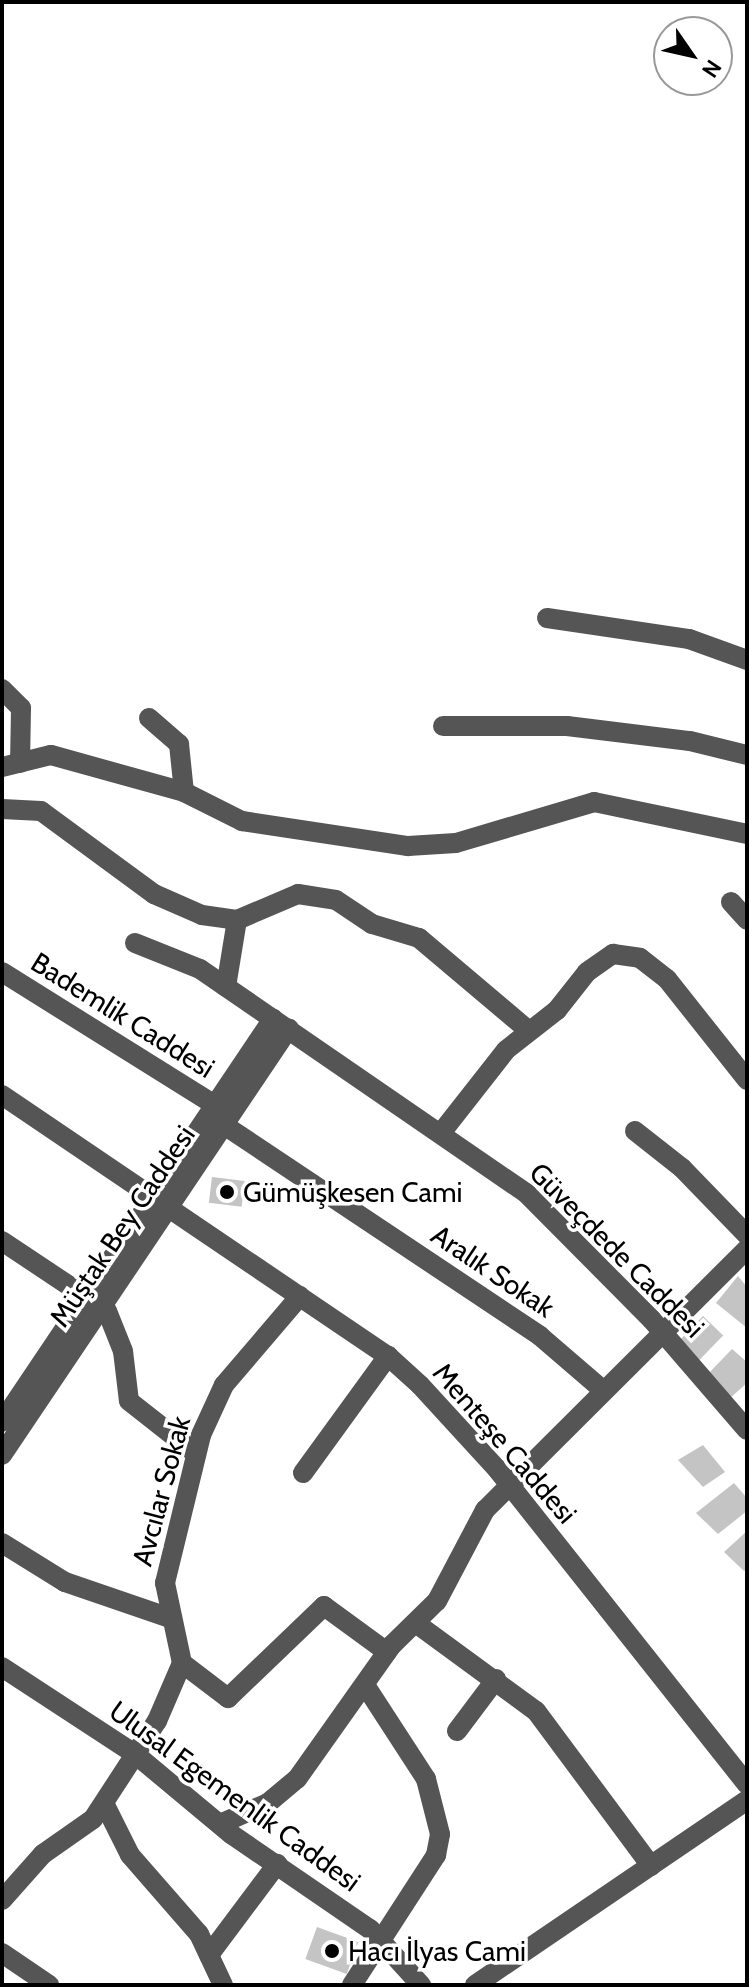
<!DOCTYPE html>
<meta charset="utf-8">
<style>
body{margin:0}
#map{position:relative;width:749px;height:1987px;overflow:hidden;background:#fff;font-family:Cabin,sans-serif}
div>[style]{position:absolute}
.building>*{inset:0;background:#c4c4c4;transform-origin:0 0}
.minor>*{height:20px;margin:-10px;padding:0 10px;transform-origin:10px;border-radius:10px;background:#555}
.dots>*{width:22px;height:22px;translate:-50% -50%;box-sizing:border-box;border:4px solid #fff;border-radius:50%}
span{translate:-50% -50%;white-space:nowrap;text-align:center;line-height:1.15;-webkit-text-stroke:7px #fff;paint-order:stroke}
.street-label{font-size:28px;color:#000}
.poi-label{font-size:28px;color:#000}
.left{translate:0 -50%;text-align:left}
.frame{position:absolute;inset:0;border:4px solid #000;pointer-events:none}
.north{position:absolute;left:653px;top:16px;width:80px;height:80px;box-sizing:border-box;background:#fff;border:2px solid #999;border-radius:50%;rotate:124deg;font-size:22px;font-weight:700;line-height:32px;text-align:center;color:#000}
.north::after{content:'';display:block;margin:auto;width:28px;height:36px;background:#000;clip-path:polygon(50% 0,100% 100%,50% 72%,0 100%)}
</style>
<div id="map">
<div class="building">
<div style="left:212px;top:1177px;width:33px;height:26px;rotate:7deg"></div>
<div style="clip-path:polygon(738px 1276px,747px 1287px,747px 1328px,716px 1303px)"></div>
<div style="left:703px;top:1316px;width:28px;height:36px;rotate:44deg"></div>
<div style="clip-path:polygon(732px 1349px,747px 1362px,747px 1383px,729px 1399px,707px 1375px)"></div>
<div style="clip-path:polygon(703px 1445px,725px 1472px,703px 1487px,678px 1460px)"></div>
<div style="clip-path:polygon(734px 1483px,747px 1498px,747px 1511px,718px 1534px,696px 1513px)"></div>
<div style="clip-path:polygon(747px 1531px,747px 1568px,744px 1571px,724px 1552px)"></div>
<div style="left:317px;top:1927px;width:44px;height:34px;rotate:20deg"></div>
</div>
<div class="minor">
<div style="left:547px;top:618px;width:144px;rotate:8.4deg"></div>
<div style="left:689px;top:639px;width:62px;rotate:19.9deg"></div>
<div style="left:2px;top:689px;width:27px;rotate:45deg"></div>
<div style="left:21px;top:708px;width:55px;rotate:91deg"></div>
<div style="left:149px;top:718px;width:40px;rotate:41deg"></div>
<div style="left:179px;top:744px;width:48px;rotate:84.1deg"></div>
<div style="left:443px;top:726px;width:124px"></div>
<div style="left:567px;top:726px;width:124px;rotate:7deg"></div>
<div style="left:690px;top:741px;width:59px;rotate:13.8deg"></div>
<div style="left:2px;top:767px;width:50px;rotate:-13.8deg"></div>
<div style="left:51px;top:755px;width:138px;rotate:15.5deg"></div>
<div style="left:184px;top:792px;width:65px;rotate:26.6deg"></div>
<div style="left:242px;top:821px;width:168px;rotate:8.6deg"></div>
<div style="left:408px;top:846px;width:48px;rotate:-3.6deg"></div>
<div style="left:456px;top:843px;width:144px;rotate:-16.5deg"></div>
<div style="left:594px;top:802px;width:156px;rotate:11.8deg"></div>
<div style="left:2px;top:809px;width:39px;rotate:3deg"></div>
<div style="left:41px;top:811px;width:140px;rotate:36.3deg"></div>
<div style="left:154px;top:894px;width:52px;rotate:23.6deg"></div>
<div style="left:202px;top:915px;width:35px;rotate:8deg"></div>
<div style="left:237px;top:920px;width:66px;rotate:-23.1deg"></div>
<div style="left:298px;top:894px;width:38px;rotate:9deg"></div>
<div style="left:336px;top:900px;width:43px;rotate:33.7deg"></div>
<div style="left:372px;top:924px;width:49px;rotate:16.6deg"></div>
<div style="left:419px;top:938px;width:144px;rotate:40.2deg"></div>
<div style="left:731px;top:902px;width:24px;rotate:48deg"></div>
<div style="left:135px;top:943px;width:70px;rotate:21.8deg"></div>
<div style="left:200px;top:969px;width:397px;rotate:34.5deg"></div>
<div style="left:527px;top:1194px;width:177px;rotate:45.2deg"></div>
<div style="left:652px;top:1320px;width:145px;rotate:49.2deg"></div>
<div style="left:2px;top:972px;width:251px;rotate:32deg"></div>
<div style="left:226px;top:987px;width:68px;rotate:-80.7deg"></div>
<div style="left:2px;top:1095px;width:466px;rotate:34.1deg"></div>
<div style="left:388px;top:1356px;width:43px;rotate:42.2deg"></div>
<div style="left:420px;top:1385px;width:114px;rotate:47.5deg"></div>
<div style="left:497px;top:1469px;width:402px;rotate:51.6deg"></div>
<div style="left:224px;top:1125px;width:380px;rotate:33.7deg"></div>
<div style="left:540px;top:1336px;width:84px;rotate:40.7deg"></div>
<div style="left:635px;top:1131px;width:60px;rotate:38.2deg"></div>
<div style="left:682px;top:1168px;width:93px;rotate:45.9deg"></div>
<div style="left:441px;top:1133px;width:105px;rotate:-51.9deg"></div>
<div style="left:506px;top:1050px;width:65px;rotate:-38.1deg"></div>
<div style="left:557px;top:1010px;width:48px;rotate:-51.7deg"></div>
<div style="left:587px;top:972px;width:32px;rotate:-35deg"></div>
<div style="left:613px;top:954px;width:27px;rotate:8deg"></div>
<div style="left:640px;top:958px;width:34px;rotate:38deg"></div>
<div style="left:667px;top:979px;width:129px;rotate:51.6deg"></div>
<div style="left:2px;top:1241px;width:126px;rotate:33.7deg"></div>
<div style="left:107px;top:1311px;width:43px;rotate:68.2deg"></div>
<div style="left:123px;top:1351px;width:50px;rotate:83.2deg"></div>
<div style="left:129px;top:1401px;width:84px;rotate:38.2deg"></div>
<div style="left:2px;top:1422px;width:486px;rotate:-56.1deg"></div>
<div style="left:2px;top:1455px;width:514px;rotate:-56.09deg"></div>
<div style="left:303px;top:1473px;width:145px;rotate:-54deg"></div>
<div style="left:2px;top:1543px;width:74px;rotate:31.8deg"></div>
<div style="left:65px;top:1582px;width:111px;rotate:18.9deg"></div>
<div style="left:417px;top:1624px;width:147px;rotate:36.2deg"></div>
<div style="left:536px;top:1711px;width:193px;rotate:53.4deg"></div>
<div style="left:182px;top:1663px;width:58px;rotate:37.3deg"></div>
<div style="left:228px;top:1698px;width:133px;rotate:-43.8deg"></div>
<div style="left:324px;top:1606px;width:78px;rotate:36.1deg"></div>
<div style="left:2px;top:1667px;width:159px;rotate:33.2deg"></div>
<div style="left:135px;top:1754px;width:125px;rotate:39.8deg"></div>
<div style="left:231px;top:1834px;width:168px;rotate:34.4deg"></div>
<div style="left:370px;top:1929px;width:76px;rotate:47.7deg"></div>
<div style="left:457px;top:1731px;width:65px;rotate:-53.1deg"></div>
<div style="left:104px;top:1803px;width:58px;rotate:63.4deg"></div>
<div style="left:130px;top:1855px;width:105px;rotate:48.9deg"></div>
<div style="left:199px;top:1934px;width:56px;rotate:64.8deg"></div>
<div style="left:220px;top:1824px;width:52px;rotate:-23.6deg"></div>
<div style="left:268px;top:1803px;width:38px;rotate:-40deg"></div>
<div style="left:297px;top:1779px;width:163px;rotate:-54.7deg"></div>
<div style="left:391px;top:1646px;width:64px;rotate:-44.4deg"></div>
<div style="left:437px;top:1601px;width:103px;rotate:-62.2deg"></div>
<div style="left:485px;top:1510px;width:370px;rotate:-44.9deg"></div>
<div style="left:2px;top:1900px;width:62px;rotate:-48.3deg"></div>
<div style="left:43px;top:1854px;width:61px;rotate:-35deg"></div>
<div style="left:93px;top:1819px;width:117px;rotate:-56.9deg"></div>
<div style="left:157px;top:1721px;width:63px;rotate:-66.7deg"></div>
<div style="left:182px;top:1663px;width:82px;rotate:-102deg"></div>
<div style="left:165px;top:1583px;width:152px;rotate:-76.3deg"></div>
<div style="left:201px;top:1435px;width:55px;rotate:-65.3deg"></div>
<div style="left:224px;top:1385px;width:117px;rotate:-49.5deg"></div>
<div style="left:2px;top:1953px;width:57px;rotate:34.2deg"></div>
<div style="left:209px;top:1955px;width:114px;rotate:-53.2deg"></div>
<div style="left:352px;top:1985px;width:155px;rotate:-57.1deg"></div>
<div style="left:436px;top:1855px;width:21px;rotate:-79deg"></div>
<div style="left:440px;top:1834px;width:57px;rotate:-104.3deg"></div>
<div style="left:426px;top:1779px;width:112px;rotate:-123deg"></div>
<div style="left:475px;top:1985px;width:329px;rotate:-34.2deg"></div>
</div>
<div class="dots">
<div style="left:227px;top:1192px;background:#000"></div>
<div style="left:332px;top:1951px;background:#000"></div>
</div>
<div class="street-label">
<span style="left:123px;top:1015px;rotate:32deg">Bademlik Caddesi</span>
<span style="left:122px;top:1226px;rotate:-56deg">Müştak Bey Caddesi</span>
<span style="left:617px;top:1250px;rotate:45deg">Güveçdede Caddesi</span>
<span style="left:493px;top:1271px;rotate:34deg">Aralık Sokak</span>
<span style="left:505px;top:1443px;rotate:49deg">Menteşe Caddesi</span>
<span style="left:161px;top:1491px;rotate:-75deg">Avcılar Sokak</span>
<span style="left:235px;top:1796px;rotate:36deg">Ulusal Egemenlik Caddesi</span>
</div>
<div class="poi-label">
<span class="left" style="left:243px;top:1192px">Gümüşkesen Cami</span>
<span class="left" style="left:348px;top:1951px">Hacı İlyas Cami</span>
</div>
<div class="frame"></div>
<div class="north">N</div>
</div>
